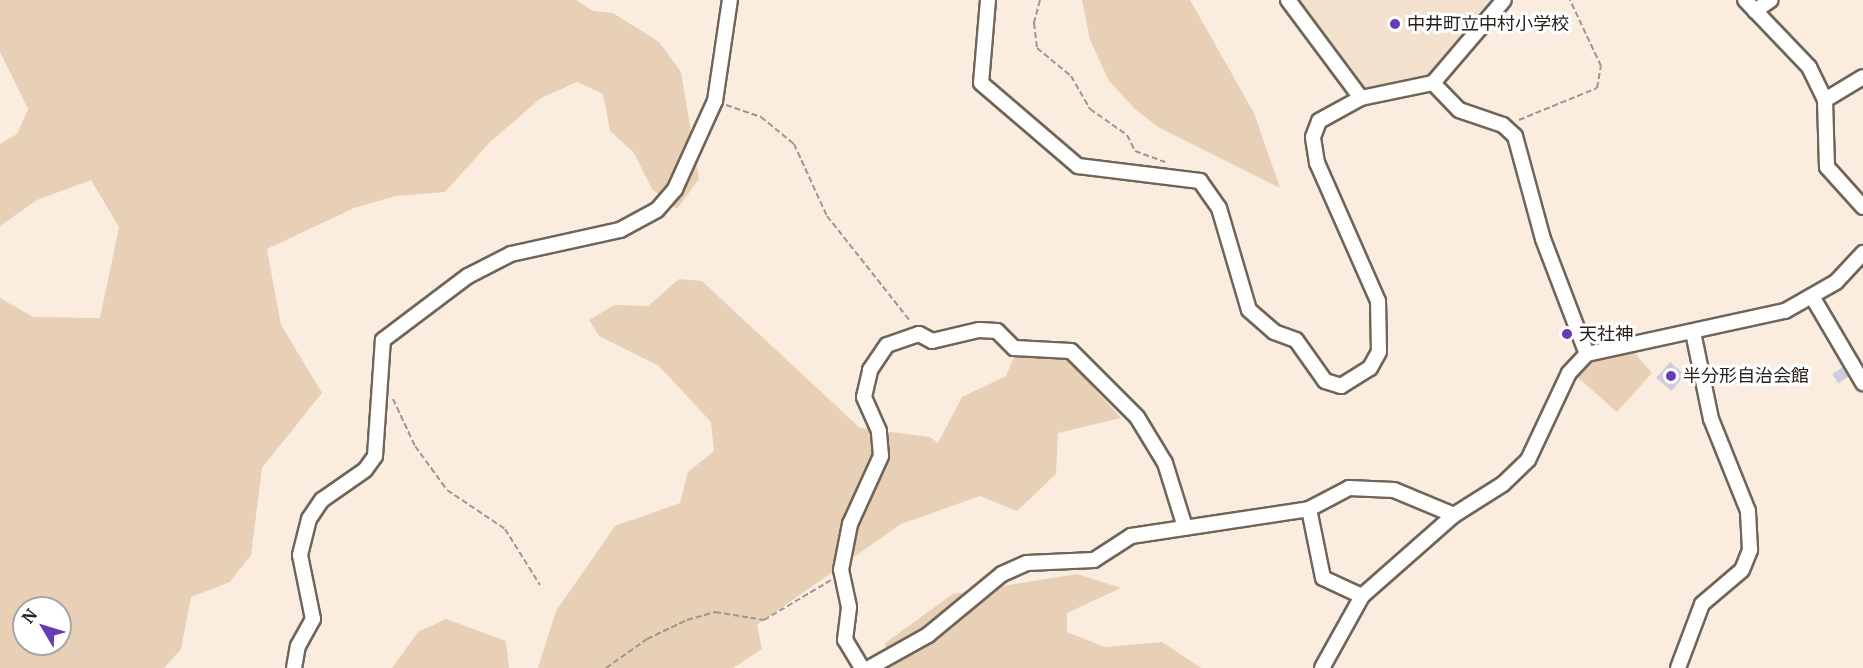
<!DOCTYPE html>
<meta charset="utf-8">
<style>
body{margin:0}
#map{position:relative;width:1863px;height:668px;overflow:hidden;background:#faede0;font-family:Merriweather,"Noto Sans JP",serif}
div>[style]{position:absolute}
.built>*{inset:0;background:#f3e1cd}
.green>*{inset:0;background:#e8d0b7}
.building>*{inset:0;background:#cfccdc;transform-origin:0 0}
.path>*{height:2px;margin-top:-1px;transform-origin:0;background:repeating-linear-gradient(90deg,#9e958c 0 6px,transparent 0 9px)}
.roads{filter:drop-shadow(2px 0 #706559) drop-shadow(-2px 0 #706559) drop-shadow(0 2px #706559) drop-shadow(0 -2px #706559)}
.minor>*{height:14px;margin:-7px;padding:0 7px;transform-origin:7px;border-radius:7px;background:#fff}
.dots>*{width:16px;height:16px;translate:-50% -50%;box-sizing:border-box;border:3px solid #fff;border-radius:50%}
span{translate:-50% -50%;white-space:nowrap;text-align:center;line-height:1.15;-webkit-text-stroke:6px #fff;paint-order:stroke}
.poi-label{font-size:18px;color:#26211d}
.left{translate:0 -50%;text-align:left}
.north{position:absolute;left:12px;top:596px;width:60px;height:60px;box-sizing:border-box;background:#fff;border:2px solid #a8a6a5;border-radius:50%;rotate:308deg;font-size:16px;font-weight:700;line-height:24px;text-align:center;color:#26211d}
.north::after{content:'';display:block;margin:auto;width:21px;height:27px;background:#663cb4;clip-path:polygon(50% 0,100% 100%,50% 72%,0 100%)}
</style>
<div id="map">
<div class="built">
<div style="clip-path:polygon(1295px 0,1497px 0,1431px 75px,1366px 92px)"></div>
</div>
<div class="green">
<div style="clip-path:polygon(evenodd,0 0,576px 0,593px 11px,613px 13px,659px 42px,681px 72px,699px 179px,677px 209px,652px 189px,634px 153px,610px 131px,603px 94px,577px 82px,541px 98px,491px 141px,445px 192px,396px 196px,354px 208px,267px 249px,281px 325px,322px 393px,262px 468px,251px 555px,230px 582px,191px 597px,181px 649px,164px 668px,0 668px,0 298px,33px 317px,100px 318px,119px 227px,91px 180px,37px 200px,0 226px,0 144px,17px 134px,28px 109px,0 52px,0 0,24px 608px,60px 608px,60px 644px,24px 644px,24px 608px)"></div>
<div style="clip-path:polygon(1082px 0,1190px 0,1254px 113px,1280px 188px,1158px 127px,1135px 109px,1109px 81px,1090px 40px)"></div>
<div style="clip-path:polygon(679px 279px,702px 281px,860px 428px,930px 437px,938px 443px,962px 397px,1006px 376px,1014px 357px,1067px 358px,1121px 418px,1058px 433px,1056px 474px,1017px 511px,980px 496px,901px 524px,757px 625px,762px 649px,733px 668px,538px 668px,556px 611px,615px 526px,680px 503px,688px 472px,714px 451px,711px 422px,659px 366px,599px 336px,589px 320px,614px 305px,648px 306px)"></div>
<div style="clip-path:polygon(1633px 351px,1652px 373px,1617px 412px,1576px 376px,1597px 357px)"></div>
<div style="clip-path:polygon(1077px 574px,1121px 588px,1067px 613px,1067px 632px,1105px 647px,1162px 642px,1201px 668px,886px 668px,885px 643px,953px 594px)"></div>
<div style="clip-path:polygon(446px 619px,506px 641px,509px 668px,392px 668px,418px 632px)"></div>
</div>
<div class="building">
<div style="left:1670px;top:362px;width:20px;height:21px;rotate:41deg"></div>
<div style="left:1843px;top:367px;width:11px;height:13px;rotate:56deg"></div>
</div>
<div class="path">
<div style="left:1040px;top:0;width:24px;rotate:105deg"></div>
<div style="left:1034px;top:23px;width:25px;rotate:83deg"></div>
<div style="left:1037px;top:48px;width:44px;rotate:39.5deg"></div>
<div style="left:1071px;top:76px;width:38px;rotate:60deg"></div>
<div style="left:1090px;top:109px;width:45px;rotate:35.1deg"></div>
<div style="left:1127px;top:135px;width:18px;rotate:63deg"></div>
<div style="left:1135px;top:151px;width:32px;rotate:20deg"></div>
<div style="left:726px;top:105px;width:37px;rotate:19deg"></div>
<div style="left:761px;top:117px;width:43px;rotate:39.3deg"></div>
<div style="left:794px;top:144px;width:79px;rotate:65.4deg"></div>
<div style="left:827px;top:216px;width:135px;rotate:51.6deg"></div>
<div style="left:1519px;top:120px;width:84px;rotate:-22.3deg"></div>
<div style="left:1597px;top:88px;width:22px;rotate:-80deg"></div>
<div style="left:1601px;top:66px;width:73px;rotate:-115.2deg"></div>
<div style="left:393px;top:399px;width:52px;rotate:64.9deg"></div>
<div style="left:415px;top:446px;width:54px;rotate:54deg"></div>
<div style="left:447px;top:490px;width:70px;rotate:33.9deg"></div>
<div style="left:505px;top:529px;width:66px;rotate:58deg"></div>
<div style="left:606px;top:668px;width:50px;rotate:-35.3deg"></div>
<div style="left:647px;top:639px;width:44px;rotate:-25.4deg"></div>
<div style="left:687px;top:620px;width:29px;rotate:-16deg"></div>
<div style="left:715px;top:612px;width:50px;rotate:9.3deg"></div>
<div style="left:764px;top:620px;width:78px;rotate:-30.8deg"></div>
</div>
<div class="roads">
<div class="minor">
<div style="left:988px;top:0;width:83px;rotate:94.8deg"></div>
<div style="left:981px;top:83px;width:128px;rotate:40.6deg"></div>
<div style="left:1078px;top:166px;width:123px;rotate:7deg"></div>
<div style="left:1200px;top:181px;width:33px;rotate:55deg"></div>
<div style="left:1219px;top:208px;width:106px;rotate:73.6deg"></div>
<div style="left:1249px;top:310px;width:33px;rotate:41deg"></div>
<div style="left:1274px;top:332px;width:23px;rotate:20deg"></div>
<div style="left:1296px;top:340px;width:50px;rotate:54.7deg"></div>
<div style="left:1325px;top:381px;width:17px;rotate:17deg"></div>
<div style="left:1341px;top:386px;width:34px;rotate:-32deg"></div>
<div style="left:1370px;top:368px;width:18px;rotate:-61deg"></div>
<div style="left:1379px;top:352px;width:51px;rotate:-91.1deg"></div>
<div style="left:1378px;top:301px;width:151px;rotate:-113.8deg"></div>
<div style="left:1317px;top:163px;width:26px;rotate:-99deg"></div>
<div style="left:1313px;top:137px;width:17px;rotate:-69deg"></div>
<div style="left:1319px;top:121px;width:48px;rotate:-28.7deg"></div>
<div style="left:1361px;top:98px;width:74px;rotate:-11.8deg"></div>
<div style="left:1433px;top:83px;width:109px;rotate:-49.5deg"></div>
<div style="left:1288px;top:0;width:122px;rotate:53.3deg"></div>
<div style="left:1745px;top:0;width:93px;rotate:46.3deg"></div>
<div style="left:1809px;top:67px;width:37px;rotate:64deg"></div>
<div style="left:1825px;top:100px;width:67px;rotate:88.3deg"></div>
<div style="left:1827px;top:167px;width:54px;rotate:48deg"></div>
<div style="left:1755px;top:11px;width:19px;rotate:-35deg"></div>
<div style="left:1433px;top:83px;width:37px;rotate:46deg"></div>
<div style="left:1459px;top:110px;width:46px;rotate:18.8deg"></div>
<div style="left:1503px;top:125px;width:16px;rotate:43deg"></div>
<div style="left:1515px;top:136px;width:107px;rotate:74.8deg"></div>
<div style="left:1543px;top:239px;width:123px;rotate:69.1deg"></div>
<div style="left:1825px;top:100px;width:44px;rotate:-31.2deg"></div>
<div style="left:1813px;top:298px;width:99px;rotate:59.5deg"></div>
<div style="left:1309px;top:509px;width:70px;rotate:78.5deg"></div>
<div style="left:1323px;top:578px;width:43px;rotate:24.8deg"></div>
<div style="left:294px;top:668px;width:22px;rotate:-80deg"></div>
<div style="left:298px;top:646px;width:31px;rotate:-61deg"></div>
<div style="left:313px;top:619px;width:65px;rotate:-101.5deg"></div>
<div style="left:300px;top:555px;width:37px;rotate:-76deg"></div>
<div style="left:309px;top:519px;width:23px;rotate:-56deg"></div>
<div style="left:322px;top:500px;width:52px;rotate:-34.9deg"></div>
<div style="left:365px;top:470px;width:17px;rotate:-54deg"></div>
<div style="left:375px;top:456px;width:116px;rotate:-86.1deg"></div>
<div style="left:383px;top:340px;width:106px;rotate:-37deg"></div>
<div style="left:468px;top:276px;width:48px;rotate:-27.1deg"></div>
<div style="left:511px;top:254px;width:112px;rotate:-12.4deg"></div>
<div style="left:620px;top:230px;width:42px;rotate:-28.4deg"></div>
<div style="left:657px;top:210px;width:28px;rotate:-49deg"></div>
<div style="left:675px;top:189px;width:97px;rotate:-65.6deg"></div>
<div style="left:715px;top:101px;width:102px;rotate:-81.6deg"></div>
<div style="left:862px;top:668px;width:33px;rotate:-121deg"></div>
<div style="left:845px;top:640px;width:33px;rotate:-83deg"></div>
<div style="left:849px;top:607px;width:38px;rotate:-102deg"></div>
<div style="left:841px;top:570px;width:47px;rotate:-78.9deg"></div>
<div style="left:850px;top:524px;width:75px;rotate:-65.5deg"></div>
<div style="left:881px;top:456px;width:25px;rotate:-95deg"></div>
<div style="left:879px;top:431px;width:37px;rotate:-114deg"></div>
<div style="left:864px;top:397px;width:28px;rotate:-77deg"></div>
<div style="left:870px;top:370px;width:30px;rotate:-56deg"></div>
<div style="left:887px;top:345px;width:34px;rotate:-19deg"></div>
<div style="left:919px;top:334px;width:15px;rotate:28deg"></div>
<div style="left:932px;top:341px;width:48px;rotate:-13.2deg"></div>
<div style="left:979px;top:330px;width:18px;rotate:3deg"></div>
<div style="left:997px;top:331px;width:24px;rotate:45deg"></div>
<div style="left:1014px;top:348px;width:57px;rotate:3deg"></div>
<div style="left:1071px;top:351px;width:93px;rotate:45deg"></div>
<div style="left:1137px;top:417px;width:54px;rotate:58.7deg"></div>
<div style="left:1165px;top:463px;width:64px;rotate:72.7deg"></div>
<div style="left:869px;top:668px;width:68px;rotate:-29.2deg"></div>
<div style="left:928px;top:635px;width:96px;rotate:-39.5deg"></div>
<div style="left:1002px;top:574px;width:27px;rotate:-24deg"></div>
<div style="left:1027px;top:563px;width:67px;rotate:-2.6deg"></div>
<div style="left:1094px;top:560px;width:44px;rotate:-33deg"></div>
<div style="left:1131px;top:536px;width:180px;rotate:-8.6deg"></div>
<div style="left:1309px;top:509px;width:45px;rotate:-27.7deg"></div>
<div style="left:1349px;top:488px;width:45px;rotate:2.5deg"></div>
<div style="left:1394px;top:490px;width:65px;rotate:22.6deg"></div>
<div style="left:1322px;top:668px;width:82px;rotate:-60.9deg"></div>
<div style="left:1362px;top:596px;width:123px;rotate:-41.4deg"></div>
<div style="left:1454px;top:515px;width:58px;rotate:-32.3deg"></div>
<div style="left:1503px;top:484px;width:35px;rotate:-44deg"></div>
<div style="left:1528px;top:460px;width:96px;rotate:-64.8deg"></div>
<div style="left:1569px;top:373px;width:26px;rotate:-47deg"></div>
<div style="left:1587px;top:354px;width:203px;rotate:-12.3deg"></div>
<div style="left:1785px;top:311px;width:59px;rotate:-29.6deg"></div>
<div style="left:1836px;top:282px;width:40px;rotate:-47deg"></div>
<div style="left:1678px;top:668px;width:68px;rotate:-69.4deg"></div>
<div style="left:1702px;top:604px;width:52px;rotate:-40.4deg"></div>
<div style="left:1742px;top:570px;width:22px;rotate:-68deg"></div>
<div style="left:1750px;top:550px;width:39px;rotate:-93deg"></div>
<div style="left:1748px;top:511px;width:99px;rotate:-111.9deg"></div>
<div style="left:1711px;top:419px;width:89px;rotate:-101.7deg"></div>
</div>
</div>
<div class="dots">
<div style="left:1395px;top:24px;background:#663cb4"></div>
<div style="left:1567px;top:334px;background:#663cb4"></div>
<div style="left:1671px;top:376px;background:#663cb4"></div>
</div>
<div class="poi-label">
<span class="left" style="left:1407px;top:24px">中井町立中村小学校</span>
<span class="left" style="left:1579px;top:334px">天社神</span>
<span class="left" style="left:1683px;top:376px">半分形自治会館</span>
</div>
<div class="north">N</div>
</div>
